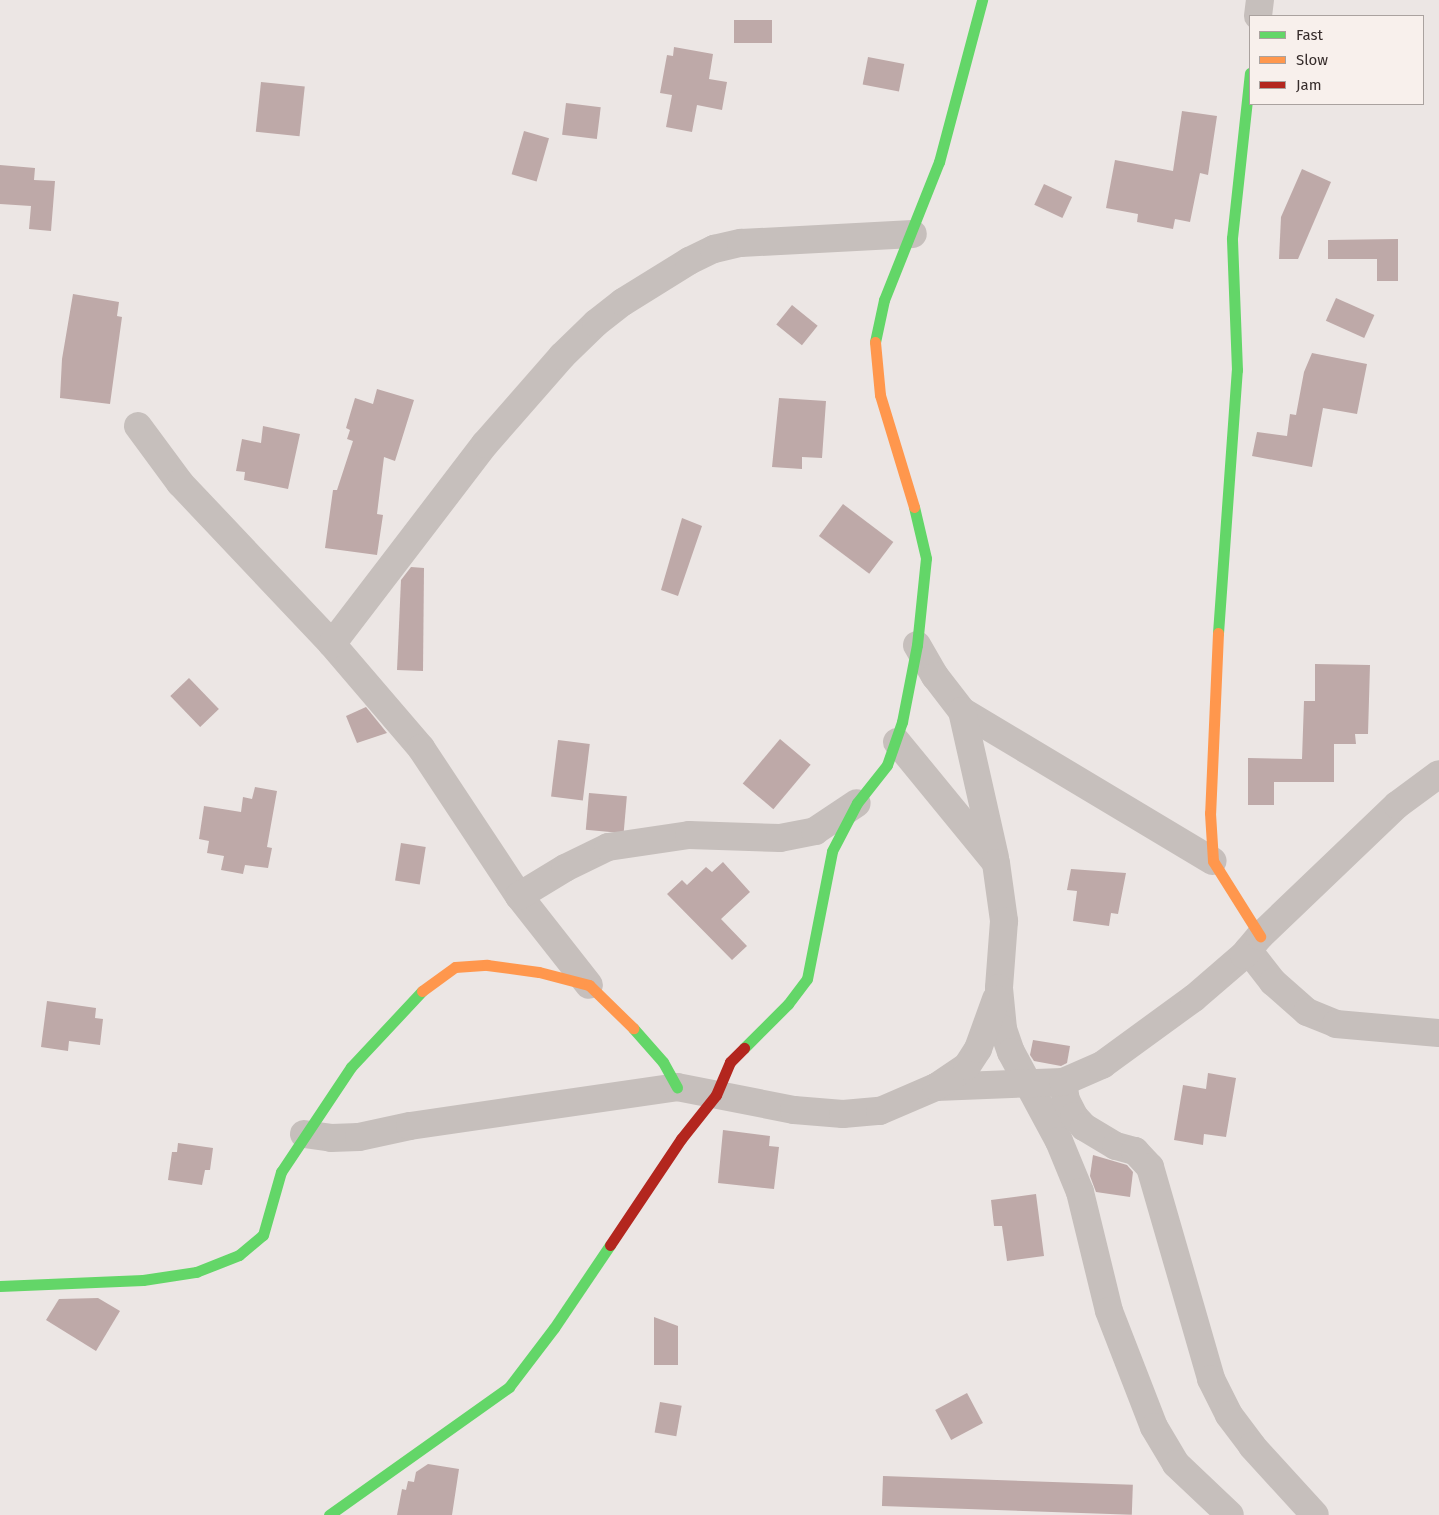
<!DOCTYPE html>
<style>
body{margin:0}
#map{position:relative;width:1439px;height:1515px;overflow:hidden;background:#ece6e4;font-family:"Fira Sans",sans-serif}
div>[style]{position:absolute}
.building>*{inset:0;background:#bea9a8;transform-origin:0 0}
.street>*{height:28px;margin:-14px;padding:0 14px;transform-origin:14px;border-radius:14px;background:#c6bfbc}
.fast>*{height:11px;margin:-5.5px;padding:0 5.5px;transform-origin:5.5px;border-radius:5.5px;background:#63d668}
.slow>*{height:11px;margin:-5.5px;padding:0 5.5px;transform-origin:5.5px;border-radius:5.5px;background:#ff974d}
.jam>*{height:11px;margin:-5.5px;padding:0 5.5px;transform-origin:5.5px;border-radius:5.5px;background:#b3261e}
span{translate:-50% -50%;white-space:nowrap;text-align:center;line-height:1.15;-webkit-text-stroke:5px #f8f0ec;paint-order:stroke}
.legend{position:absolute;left:1249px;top:15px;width:175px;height:90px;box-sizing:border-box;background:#f8f0ec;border:1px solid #aaa29f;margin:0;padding:6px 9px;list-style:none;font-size:15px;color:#362c2b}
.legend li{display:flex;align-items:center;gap:10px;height:25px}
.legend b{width:25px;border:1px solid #aaa29f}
</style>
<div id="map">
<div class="building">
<div style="left:734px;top:20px;width:38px;height:23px"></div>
<div style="clip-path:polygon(674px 47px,713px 54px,709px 79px,727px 82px,722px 110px,697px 105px,692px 132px,666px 127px,672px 95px,660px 93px,667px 55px,673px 56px)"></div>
<div style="left:868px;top:57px;width:37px;height:28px;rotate:11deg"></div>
<div style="left:261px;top:82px;width:44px;height:50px;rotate:6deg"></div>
<div style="left:566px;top:103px;width:35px;height:32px;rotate:7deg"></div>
<div style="clip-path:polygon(1182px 111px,1217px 116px,1208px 175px,1200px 173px,1190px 222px,1175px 219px,1173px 229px,1137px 222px,1138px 214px,1106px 208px,1115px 160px,1173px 171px)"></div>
<div style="left:524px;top:131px;width:26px;height:45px;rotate:16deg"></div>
<div style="clip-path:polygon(0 165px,35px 168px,34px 180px,55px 181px,51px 231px,29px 229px,31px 206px,0 204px)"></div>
<div style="clip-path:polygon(1302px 169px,1331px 182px,1298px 259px,1279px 259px,1281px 217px)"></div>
<div style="left:1044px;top:184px;width:31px;height:23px;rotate:25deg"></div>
<div style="clip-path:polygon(1398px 239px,1398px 281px,1377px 281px,1377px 259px,1328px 259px,1328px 240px)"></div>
<div style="clip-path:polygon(73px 294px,119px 302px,117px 316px,122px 317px,110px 404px,60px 398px,62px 359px)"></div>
<div style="left:1336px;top:298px;width:42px;height:25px;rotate:24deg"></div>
<div style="left:792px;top:305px;width:33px;height:25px;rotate:39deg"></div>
<div style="clip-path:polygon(1312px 353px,1367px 364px,1357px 414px,1323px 408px,1312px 467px,1252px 456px,1257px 432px,1287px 436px,1290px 414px,1296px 415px,1304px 372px)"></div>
<div style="clip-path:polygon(377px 389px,414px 400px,395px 461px,384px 457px,377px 514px,383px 515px,377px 555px,325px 548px,333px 490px,337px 490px,353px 441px,347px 439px,350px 430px,346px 428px,355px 398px,373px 404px)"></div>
<div style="clip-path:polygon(779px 398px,826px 401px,822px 458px,802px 457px,802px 469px,772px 467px)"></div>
<div style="clip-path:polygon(263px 426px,300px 434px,288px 489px,244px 480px,245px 472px,236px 471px,242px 439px,261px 443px)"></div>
<div style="left:843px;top:504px;width:63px;height:40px;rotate:37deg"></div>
<div style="clip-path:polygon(682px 518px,702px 526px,678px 596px,661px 590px)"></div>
<div style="clip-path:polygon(411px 567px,424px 568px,423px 671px,397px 670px,401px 580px)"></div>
<div style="clip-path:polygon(1315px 664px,1370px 665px,1368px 734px,1355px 734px,1356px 744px,1334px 744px,1334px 782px,1274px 782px,1274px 805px,1248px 805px,1248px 758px,1302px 759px,1304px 701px,1315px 701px)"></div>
<div style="left:189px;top:678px;width:43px;height:26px;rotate:46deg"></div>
<div style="clip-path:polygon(366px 707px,387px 733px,357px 743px,346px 716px)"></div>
<div style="left:780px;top:739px;width:40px;height:58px;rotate:40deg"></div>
<div style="left:558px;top:740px;width:32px;height:57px;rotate:7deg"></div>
<div style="clip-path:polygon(255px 787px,277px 791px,267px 847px,272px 848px,268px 868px,245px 865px,243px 874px,221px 870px,224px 856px,207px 853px,209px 841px,199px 839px,204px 806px,241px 812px,243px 797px,252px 799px)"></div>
<div style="left:589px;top:793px;width:38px;height:37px;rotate:5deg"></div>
<div style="left:401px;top:843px;width:25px;height:38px;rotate:9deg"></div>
<div style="clip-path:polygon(723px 862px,750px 892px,721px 919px,747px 946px,732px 960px,667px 894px,682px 880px,687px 885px,706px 867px,712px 872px)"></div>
<div style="clip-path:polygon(1071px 869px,1126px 873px,1118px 914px,1111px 913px,1109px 926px,1073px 921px,1077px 891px,1067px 890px)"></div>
<div style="clip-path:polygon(47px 1001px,96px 1008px,95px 1018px,103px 1019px,100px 1045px,69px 1041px,68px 1051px,41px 1047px)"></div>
<div style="clip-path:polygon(1033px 1040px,1070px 1046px,1067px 1063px,1061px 1066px,1034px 1061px,1030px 1055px)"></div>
<div style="clip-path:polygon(1208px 1073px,1236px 1078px,1226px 1137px,1204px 1134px,1203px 1145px,1174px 1140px,1183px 1085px,1206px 1089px)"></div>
<div style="clip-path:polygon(723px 1130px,770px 1136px,769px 1146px,779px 1147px,774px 1189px,718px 1183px)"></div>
<div style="clip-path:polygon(178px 1143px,213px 1148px,210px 1170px,205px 1170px,202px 1185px,168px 1180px,172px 1152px,177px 1152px)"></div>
<div style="clip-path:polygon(1093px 1155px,1127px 1165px,1133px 1172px,1130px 1197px,1096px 1192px,1090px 1176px)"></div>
<div style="clip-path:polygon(1036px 1194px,1044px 1256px,1007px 1261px,1002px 1226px,994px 1226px,991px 1200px)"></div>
<div style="clip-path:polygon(98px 1298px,120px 1311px,96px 1351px,46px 1320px,59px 1299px)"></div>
<div style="clip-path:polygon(654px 1317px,678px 1326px,678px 1365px,654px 1365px)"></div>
<div style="left:967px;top:1393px;width:34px;height:36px;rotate:62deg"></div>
<div style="left:660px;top:1402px;width:22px;height:31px;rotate:10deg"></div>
<div style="clip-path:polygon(428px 1464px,459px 1469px,452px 1515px,397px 1515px,402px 1489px,406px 1490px,408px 1481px,414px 1482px,416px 1472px)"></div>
<div style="left:883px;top:1476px;width:250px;height:30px;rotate:2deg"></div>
</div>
<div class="street">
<div style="left:1258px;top:16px;width:16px;rotate:-83deg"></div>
<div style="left:138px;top:426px;width:71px;rotate:53.6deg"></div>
<div style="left:180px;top:483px;width:221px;rotate:46.6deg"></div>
<div style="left:332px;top:644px;width:137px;rotate:49.4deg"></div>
<div style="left:421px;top:748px;width:178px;rotate:56.5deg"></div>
<div style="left:519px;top:896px;width:113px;rotate:51.8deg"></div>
<div style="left:332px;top:644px;width:252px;rotate:-52.6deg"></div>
<div style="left:485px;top:444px;width:117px;rotate:-48.8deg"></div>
<div style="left:562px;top:356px;width:47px;rotate:-44.1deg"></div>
<div style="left:596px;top:323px;width:34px;rotate:-38deg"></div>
<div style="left:623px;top:302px;width:78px;rotate:-31.8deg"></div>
<div style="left:689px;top:261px;width:28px;rotate:-26deg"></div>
<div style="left:714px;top:249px;width:28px;rotate:-13deg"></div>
<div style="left:741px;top:243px;width:172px;rotate:-3deg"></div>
<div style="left:917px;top:645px;width:36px;rotate:60deg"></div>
<div style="left:935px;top:676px;width:44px;rotate:52.4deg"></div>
<div style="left:962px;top:711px;width:292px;rotate:30.9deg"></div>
<div style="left:962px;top:711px;width:150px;rotate:77.3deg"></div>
<div style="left:897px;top:742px;width:156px;rotate:50.7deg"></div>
<div style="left:996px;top:863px;width:59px;rotate:82.1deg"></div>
<div style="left:1004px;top:921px;width:67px;rotate:94.3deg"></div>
<div style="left:999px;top:988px;width:41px;rotate:84.4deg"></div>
<div style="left:1003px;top:1029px;width:24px;rotate:71deg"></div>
<div style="left:1011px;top:1052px;width:101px;rotate:61.7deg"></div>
<div style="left:1059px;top:1141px;width:55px;rotate:67.6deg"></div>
<div style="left:1080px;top:1192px;width:122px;rotate:76.3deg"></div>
<div style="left:1109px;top:1311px;width:124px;rotate:68.8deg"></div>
<div style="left:1154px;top:1427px;width:43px;rotate:59.3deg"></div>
<div style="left:1176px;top:1464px;width:74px;rotate:43.4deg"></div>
<div style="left:519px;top:896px;width:54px;rotate:-31.3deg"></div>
<div style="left:565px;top:868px;width:48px;rotate:-26deg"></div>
<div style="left:608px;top:847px;width:82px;rotate:-8.4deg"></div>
<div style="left:689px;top:835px;width:91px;rotate:1.9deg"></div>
<div style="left:780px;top:838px;width:36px;rotate:-11deg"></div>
<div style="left:815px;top:831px;width:50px;rotate:-33.7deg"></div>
<div style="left:1248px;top:950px;width:41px;rotate:52deg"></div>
<div style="left:1273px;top:982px;width:45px;rotate:41.4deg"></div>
<div style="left:1307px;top:1012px;width:31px;rotate:22deg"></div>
<div style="left:1336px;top:1024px;width:103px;rotate:5deg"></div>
<div style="left:1063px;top:1082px;width:18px;rotate:81deg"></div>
<div style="left:1066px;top:1100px;width:18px;rotate:63deg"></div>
<div style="left:1074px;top:1116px;width:15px;rotate:48deg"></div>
<div style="left:1084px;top:1127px;width:37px;rotate:31deg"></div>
<div style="left:1116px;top:1146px;width:20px;rotate:15deg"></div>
<div style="left:1135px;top:1151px;width:22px;rotate:47deg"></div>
<div style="left:1150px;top:1167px;width:221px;rotate:73.9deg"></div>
<div style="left:1211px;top:1379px;width:40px;rotate:63.4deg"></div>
<div style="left:1229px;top:1415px;width:39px;rotate:53deg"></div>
<div style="left:1252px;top:1446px;width:93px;rotate:47.6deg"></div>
<div style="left:936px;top:1087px;width:127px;rotate:-2.3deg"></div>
<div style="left:1063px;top:1082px;width:43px;rotate:-23.6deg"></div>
<div style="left:1102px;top:1065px;width:114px;rotate:-36.1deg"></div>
<div style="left:1194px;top:998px;width:66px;rotate:-40.7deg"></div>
<div style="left:1244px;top:955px;width:25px;rotate:-50deg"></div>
<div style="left:1260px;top:936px;width:190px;rotate:-43.7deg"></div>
<div style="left:1397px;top:805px;width:52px;rotate:-36.4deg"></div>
<div style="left:304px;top:1134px;width:27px;rotate:8deg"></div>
<div style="left:331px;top:1138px;width:28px;rotate:-2deg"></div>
<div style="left:359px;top:1137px;width:52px;rotate:-12.2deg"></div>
<div style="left:410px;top:1126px;width:270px;rotate:-8.3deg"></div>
<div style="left:677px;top:1087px;width:119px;rotate:11.1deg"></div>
<div style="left:794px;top:1110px;width:49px;rotate:4.7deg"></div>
<div style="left:843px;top:1114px;width:37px;rotate:-5deg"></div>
<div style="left:880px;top:1111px;width:61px;rotate:-23.2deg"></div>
<div style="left:936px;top:1087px;width:37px;rotate:-34deg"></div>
<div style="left:967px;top:1066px;width:20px;rotate:-57deg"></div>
<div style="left:978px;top:1049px;width:53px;rotate:-70.2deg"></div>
</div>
<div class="fast">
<div style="left:875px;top:342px;width:43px;rotate:-77.9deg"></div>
<div style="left:884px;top:300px;width:149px;rotate:-68.3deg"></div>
<div style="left:939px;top:162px;width:168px;rotate:-75.1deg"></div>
<div style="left:1218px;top:633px;width:264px;rotate:-85.9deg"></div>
<div style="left:1237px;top:370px;width:132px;rotate:-92.2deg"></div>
<div style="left:1232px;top:238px;width:166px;rotate:-83.8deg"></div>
<div style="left:633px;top:1028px;width:45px;rotate:48.6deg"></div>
<div style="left:663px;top:1062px;width:29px;rotate:61deg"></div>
<div style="left:744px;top:1048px;width:62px;rotate:-45deg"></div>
<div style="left:788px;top:1004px;width:31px;rotate:-53deg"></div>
<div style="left:807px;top:979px;width:130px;rotate:-78.9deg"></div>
<div style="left:832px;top:851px;width:54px;rotate:-62.5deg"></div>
<div style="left:857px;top:803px;width:48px;rotate:-51.7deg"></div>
<div style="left:887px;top:765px;width:46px;rotate:-70.8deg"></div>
<div style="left:902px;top:722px;width:78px;rotate:-79deg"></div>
<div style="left:917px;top:645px;width:87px;rotate:-84.1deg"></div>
<div style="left:926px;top:558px;width:52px;rotate:-103.2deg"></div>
<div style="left:0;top:1286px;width:143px;rotate:-2.4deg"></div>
<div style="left:143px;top:1280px;width:54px;rotate:-8.6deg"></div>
<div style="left:196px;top:1272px;width:46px;rotate:-21.6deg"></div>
<div style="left:239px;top:1255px;width:31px;rotate:-40deg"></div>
<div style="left:263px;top:1235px;width:66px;rotate:-74.1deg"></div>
<div style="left:281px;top:1172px;width:126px;rotate:-56.3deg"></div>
<div style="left:351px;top:1067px;width:104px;rotate:-46.9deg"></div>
<div style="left:329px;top:1515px;width:221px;rotate:-35.4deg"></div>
<div style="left:509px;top:1387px;width:74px;rotate:-52.7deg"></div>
<div style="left:554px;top:1328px;width:100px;rotate:-56deg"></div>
</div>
<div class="slow">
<div style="left:875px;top:342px;width:53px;rotate:84.6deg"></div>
<div style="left:880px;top:395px;width:117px;rotate:73.1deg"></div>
<div style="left:1218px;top:633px;width:180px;rotate:92.5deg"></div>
<div style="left:1210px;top:813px;width:48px;rotate:86.4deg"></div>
<div style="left:1213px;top:861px;width:89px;rotate:57.9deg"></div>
<div style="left:422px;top:991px;width:41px;rotate:-36deg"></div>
<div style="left:455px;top:967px;width:32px;rotate:-4deg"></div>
<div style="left:487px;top:965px;width:52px;rotate:7.7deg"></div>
<div style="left:539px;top:972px;width:52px;rotate:14.6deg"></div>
<div style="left:589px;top:985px;width:62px;rotate:44.3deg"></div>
</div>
<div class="jam">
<div style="left:610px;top:1245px;width:128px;rotate:-56.2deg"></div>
<div style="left:681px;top:1139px;width:56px;rotate:-51.5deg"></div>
<div style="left:716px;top:1095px;width:36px;rotate:-67deg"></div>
<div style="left:730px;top:1062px;width:20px;rotate:-45deg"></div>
</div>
<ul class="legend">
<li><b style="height:6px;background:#63d668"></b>Fast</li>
<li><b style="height:6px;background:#ff974d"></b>Slow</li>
<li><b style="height:6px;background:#b3261e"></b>Jam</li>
</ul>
</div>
